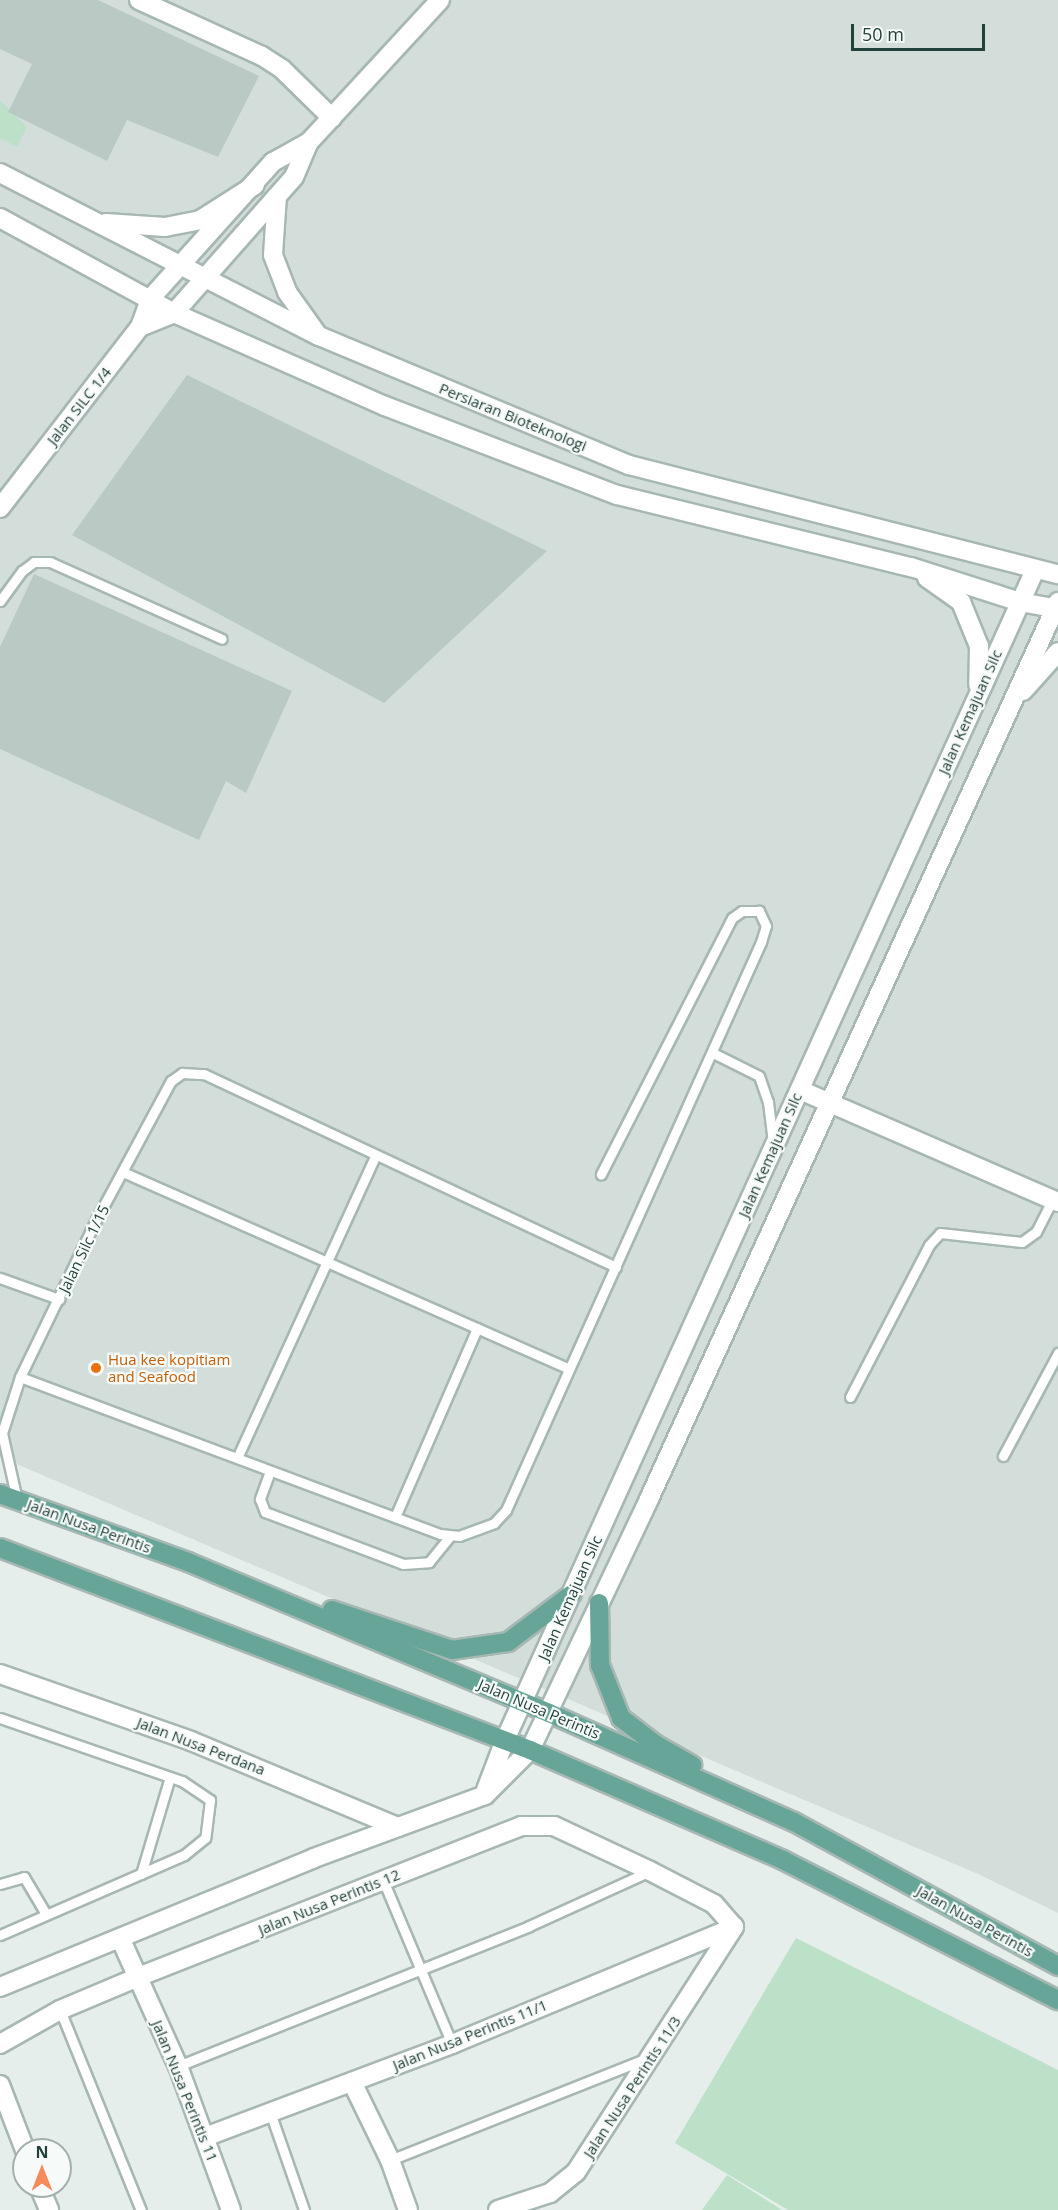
<!DOCTYPE html>
<style>
body{margin:0}
#map{position:relative;width:1058px;height:2210px;overflow:hidden;background:#e5eeeb;font-family:"Open Sans",sans-serif}
div>[style]{position:absolute}
.built>*{inset:0;background:#d3deda}
.green>*{inset:0;background:#bde0c9}
.building>*{inset:0;background:#bac9c4}
.roads{filter:drop-shadow(2px 0 #a7b7b3) drop-shadow(-2px 0 #a7b7b3) drop-shadow(0 2px #a7b7b3) drop-shadow(0 -2px #a7b7b3)}
.lane>*{height:9px;margin:-4.5px;padding:0 4.5px;transform-origin:4.5px;border-radius:4.5px;background:#fff}
.street>*{height:18px;margin:-9px;padding:0 9px;transform-origin:9px;border-radius:9px;background:#fff}
.secondary>*{height:18px;margin:-9px;padding:0 9px;transform-origin:9px;border-radius:9px;background:#fff}
.primary>*{height:18px;margin:-9px;padding:0 9px;transform-origin:9px;border-radius:9px;background:#68a599}
.dots>*{width:16px;height:16px;translate:-50% -50%;box-sizing:border-box;border:3px solid #f6faf8;border-radius:50%}
span{translate:-50% -50%;white-space:nowrap;text-align:center;line-height:1.15;-webkit-text-stroke:4.5px #f6faf8;paint-order:stroke}
.street-label{font-size:15px;color:#23413b}
.food-label{font-size:15px;color:#c56008}
.left{translate:0 -50%;text-align:left}
.north{position:absolute;left:12px;top:2138px;width:60px;height:60px;box-sizing:border-box;background:#f6faf8;border:2px solid #a2b0ac;border-radius:50%;rotate:0deg;font-size:16px;font-weight:700;line-height:24px;text-align:center;color:#23413b}
.north::after{content:'';display:block;margin:auto;width:21px;height:27px;background:#f68a5b;clip-path:polygon(50% 0,100% 100%,50% 72%,0 100%)}
.scale{position:absolute;left:851px;top:24px;width:134px;height:27px;box-sizing:border-box;border:3px solid #23413b;border-top:0;padding-left:8px;font-size:18px;line-height:21px;white-space:nowrap;color:#23413b;-webkit-text-stroke:4px #f6faf8;paint-order:stroke}
</style>
<div id="map">
<div class="built">
<div style="clip-path:polygon(0 0,1058px 0,1058px 1913px,978px 1874px,0 1457px)"></div>
</div>
<div class="green">
<div style="clip-path:polygon(0 100px,27px 127px,17px 147px,0 138px)"></div>
<div style="clip-path:polygon(796px 1938px,1058px 2070px,1058px 2210px,788px 2210px,675px 2143px)"></div>
<div style="clip-path:polygon(727px 2175px,782px 2210px,702px 2210px)"></div>
</div>
<div class="building">
<div style="clip-path:polygon(0 0,98px 0,259px 76px,218px 157px,127px 120px,107px 161px,8px 112px,32px 64px,0 49px)"></div>
<div style="clip-path:polygon(187px 375px,547px 551px,384px 703px,72px 535px)"></div>
<div style="clip-path:polygon(34px 574px,292px 691px,246px 793px,226px 781px,199px 840px,0 749px,0 647px)"></div>
</div>
<div class="roads">
<div class="lane">
<div style="left:0;top:601px;width:37px;rotate:-54deg"></div>
<div style="left:22px;top:571px;width:15px;rotate:-37deg"></div>
<div style="left:34px;top:562px;width:16px"></div>
<div style="left:50px;top:562px;width:188px;rotate:24.1deg"></div>
<div style="left:713px;top:1053px;width:51px;rotate:26.6deg"></div>
<div style="left:759px;top:1076px;width:28px;rotate:71deg"></div>
<div style="left:768px;top:1102px;width:40px;rotate:82.9deg"></div>
<div style="left:125px;top:1173px;width:483px;rotate:23.8deg"></div>
<div style="left:0;top:1278px;width:63px;rotate:19.6deg"></div>
<div style="left:20px;top:1377px;width:448px;rotate:20.5deg"></div>
<div style="left:440px;top:1534px;width:19px;rotate:6deg"></div>
<div style="left:459px;top:1536px;width:37px;rotate:-20deg"></div>
<div style="left:494px;top:1523px;width:18px;rotate:-47deg"></div>
<div style="left:506px;top:1510px;width:623px;rotate:-65.82deg"></div>
<div style="left:761px;top:942px;width:17px;rotate:-73deg"></div>
<div style="left:766px;top:926px;width:17px;rotate:-115deg"></div>
<div style="left:759px;top:911px;width:17px;rotate:180deg"></div>
<div style="left:742px;top:911px;width:12px;rotate:145deg"></div>
<div style="left:732px;top:918px;width:288px;rotate:117.1deg"></div>
<div style="left:850px;top:1397px;width:171px;rotate:-62.5deg"></div>
<div style="left:929px;top:1245px;width:16px;rotate:-47deg"></div>
<div style="left:940px;top:1233px;width:82px;rotate:6.3deg"></div>
<div style="left:1022px;top:1242px;width:17px;rotate:-36deg"></div>
<div style="left:1036px;top:1232px;width:37px;rotate:-63deg"></div>
<div style="left:1003px;top:1456px;width:117px;rotate:-61.9deg"></div>
<div style="left:237px;top:1458px;width:333px;rotate:-65.4deg"></div>
<div style="left:270px;top:1471px;width:30px;rotate:110deg"></div>
<div style="left:260px;top:1499px;width:14px;rotate:69deg"></div>
<div style="left:265px;top:1512px;width:147px;rotate:20.6deg"></div>
<div style="left:403px;top:1564px;width:26px;rotate:-4deg"></div>
<div style="left:429px;top:1562px;width:33px;rotate:-51deg"></div>
<div style="left:17px;top:1500px;width:69px;rotate:-102.6deg"></div>
<div style="left:2px;top:1433px;width:59px;rotate:-72.2deg"></div>
<div style="left:20px;top:1377px;width:174px;rotate:-64.2deg"></div>
<div style="left:96px;top:1220px;width:158px;rotate:-61.7deg"></div>
<div style="left:171px;top:1081px;width:14px;rotate:-36deg"></div>
<div style="left:182px;top:1073px;width:22px;rotate:3deg"></div>
<div style="left:204px;top:1074px;width:455px;rotate:25.1deg"></div>
<div style="left:395px;top:1517px;width:206px;rotate:-66.5deg"></div>
<div style="left:0;top:1718px;width:193px;rotate:19.1deg"></div>
<div style="left:182px;top:1781px;width:34px;rotate:34deg"></div>
<div style="left:210px;top:1800px;width:38px;rotate:97deg"></div>
<div style="left:205px;top:1838px;width:27px;rotate:141deg"></div>
<div style="left:184px;top:1855px;width:201px;rotate:156.5deg"></div>
<div style="left:141px;top:1874px;width:101px;rotate:-73.4deg"></div>
<div style="left:383px;top:1880px;width:178px;rotate:67.2deg"></div>
<div style="left:0;top:1884px;width:25px;rotate:-16deg"></div>
<div style="left:24px;top:1877px;width:43px;rotate:59.3deg"></div>
<div style="left:60px;top:2010px;width:216px;rotate:68deg"></div>
<div style="left:178px;top:2066px;width:378px;rotate:-21.7deg"></div>
<div style="left:529px;top:1926px;width:133px;rotate:-24.4deg"></div>
<div style="left:271px;top:2115px;width:101px;rotate:70.8deg"></div>
<div style="left:390px;top:2160px;width:277px;rotate:-21.6deg"></div>
</div>
<div class="street">
<div style="left:139px;top:0;width:135px;rotate:24.5deg"></div>
<div style="left:262px;top:56px;width:24px;rotate:33deg"></div>
<div style="left:282px;top:69px;width:70px;rotate:44.4deg"></div>
<div style="left:140px;top:327px;width:37px;rotate:-22deg"></div>
<div style="left:174px;top:313px;width:181px;rotate:-48.6deg"></div>
<div style="left:294px;top:177px;width:38px;rotate:-67deg"></div>
<div style="left:0;top:508px;width:229px;rotate:-52.3deg"></div>
<div style="left:140px;top:327px;width:30px;rotate:-70deg"></div>
<div style="left:150px;top:299px;width:184px;rotate:-48.1deg"></div>
<div style="left:273px;top:162px;width:41px;rotate:-29.1deg"></div>
<div style="left:309px;top:142px;width:193px;rotate:-47.3deg"></div>
<div style="left:800px;top:1090px;width:281px;rotate:23.5deg"></div>
<div style="left:0;top:1674px;width:202px;rotate:19.3deg"></div>
<div style="left:191px;top:1741px;width:224px;rotate:22.6deg"></div>
<div style="left:121px;top:1940px;width:138px;rotate:65.7deg"></div>
<div style="left:178px;top:2066px;width:153px;rotate:69.8deg"></div>
<div style="left:0;top:2044px;width:69px;rotate:-29.5deg"></div>
<div style="left:60px;top:2010px;width:85px;rotate:-22.9deg"></div>
<div style="left:138px;top:1977px;width:412px;rotate:-21.5deg"></div>
<div style="left:521px;top:1826px;width:33px"></div>
<div style="left:554px;top:1826px;width:106px;rotate:25.1deg"></div>
<div style="left:650px;top:1871px;width:72px;rotate:27.3deg"></div>
<div style="left:714px;top:1904px;width:30px;rotate:49deg"></div>
<div style="left:352px;top:2082px;width:87px;rotate:64deg"></div>
<div style="left:390px;top:2160px;width:53px;rotate:70.2deg"></div>
<div style="left:0;top:2085px;width:70px;rotate:69deg"></div>
<div style="left:205px;top:2137px;width:264px;rotate:-20.6deg"></div>
<div style="left:452px;top:2044px;width:305px;rotate:-22.5deg"></div>
<div style="left:39px;top:2186px;width:26px;rotate:67deg"></div>
<div style="left:498px;top:2210px;width:55px;rotate:-18.1deg"></div>
<div style="left:550px;top:2193px;width:33px;rotate:-39deg"></div>
<div style="left:576px;top:2172px;width:292px;rotate:-57.2deg"></div>
</div>
<div class="secondary">
<div style="left:0;top:173px;width:358px;rotate:27.1deg"></div>
<div style="left:319px;top:336px;width:336px;rotate:22.6deg"></div>
<div style="left:629px;top:465px;width:443px;rotate:14.3deg"></div>
<div style="left:277px;top:196px;width:59px;rotate:93.9deg"></div>
<div style="left:273px;top:255px;width:40px;rotate:69deg"></div>
<div style="left:287px;top:292px;width:52px;rotate:54.5deg"></div>
<div style="left:0;top:218px;width:198px;rotate:28.6deg"></div>
<div style="left:174px;top:313px;width:231px;rotate:23.8deg"></div>
<div style="left:385px;top:406px;width:248px;rotate:21deg"></div>
<div style="left:617px;top:495px;width:303px;rotate:13.8deg"></div>
<div style="left:911px;top:567px;width:114px;rotate:17.8deg"></div>
<div style="left:1020px;top:602px;width:39px;rotate:10deg"></div>
<div style="left:106px;top:223px;width:59px;rotate:3.9deg"></div>
<div style="left:165px;top:227px;width:36px;rotate:-11deg"></div>
<div style="left:200px;top:220px;width:65px;rotate:-32.5deg"></div>
<div style="left:927px;top:578px;width:42px;rotate:35.2deg"></div>
<div style="left:961px;top:602px;width:48px;rotate:67.8deg"></div>
<div style="left:979px;top:646px;width:39px;rotate:91deg"></div>
<div style="left:1023px;top:691px;width:52px;rotate:-48.1deg"></div>
<div style="left:486px;top:1790px;width:53px;rotate:-69.2deg"></div>
<div style="left:505px;top:1740px;width:1284px;rotate:-65.63deg"></div>
<div style="left:0;top:1987px;width:339px;rotate:-22.3deg"></div>
<div style="left:314px;top:1858px;width:182px;rotate:-20.2deg"></div>
<div style="left:485px;top:1795px;width:64px;rotate:-45deg"></div>
<div style="left:530px;top:1750px;width:278px;rotate:-64.6deg"></div>
<div style="left:649px;top:1499px;width:986px;rotate:-65.49deg"></div>
</div>
<div class="primary">
<div style="left:0;top:1494px;width:200px;rotate:19.9deg"></div>
<div style="left:188px;top:1562px;width:391px;rotate:22.7deg"></div>
<div style="left:549px;top:1713px;width:268px;rotate:24deg"></div>
<div style="left:794px;top:1822px;width:301px;rotate:28.6deg"></div>
<div style="left:0;top:1548px;width:567px;rotate:20.86deg"></div>
<div style="left:530px;top:1750px;width:276px;rotate:23.5deg"></div>
<div style="left:783px;top:1860px;width:309px;rotate:27deg"></div>
<div style="left:599px;top:1603px;width:62px;rotate:89.1deg"></div>
<div style="left:600px;top:1665px;width:57px;rotate:68.4deg"></div>
<div style="left:621px;top:1718px;width:43px;rotate:37.4deg"></div>
<div style="left:655px;top:1744px;width:43px;rotate:29.6deg"></div>
<div style="left:332px;top:1610px;width:126px;rotate:18.4deg"></div>
<div style="left:452px;top:1650px;width:57px;rotate:-8.1deg"></div>
<div style="left:508px;top:1642px;width:80px;rotate:-36.9deg"></div>
</div>
</div>
<div class="dots">
<div style="left:96px;top:1368px;background:#e8710a"></div>
</div>
<div class="street-label">
<span style="left:79px;top:406px;rotate:-52deg">Jalan SILC 1/4</span>
<span style="left:513px;top:417px;rotate:22deg">Persiaran Bioteknologi</span>
<span style="left:970px;top:712px;rotate:-66deg">Jalan Kemajuan Silc</span>
<span style="left:770px;top:1155px;rotate:-66deg">Jalan Kemajuan Silc</span>
<span style="left:84px;top:1249px;rotate:-64deg">Jalan Silc 1/15</span>
<span style="left:89px;top:1526px;rotate:20deg">Jalan Nusa Perintis</span>
<span style="left:570px;top:1598px;rotate:-66deg">Jalan Kemajuan Silc</span>
<span style="left:539px;top:1709px;rotate:23deg">Jalan Nusa Perintis</span>
<span style="left:201px;top:1746px;rotate:21deg">Jalan Nusa Perdana</span>
<span style="left:329px;top:1902px;rotate:-22deg">Jalan Nusa Perintis 12</span>
<span style="left:975px;top:1921px;rotate:29deg">Jalan Nusa Perintis</span>
<span style="left:470px;top:2035px;rotate:-22deg">Jalan Nusa Perintis 11/1</span>
<span style="left:632px;top:2087px;rotate:-57deg">Jalan Nusa Perintis 11/3</span>
<span style="left:185px;top:2091px;rotate:68deg">Jalan Nusa Perintis 11</span>
</div>
<div class="food-label">
<span class="left" style="left:108px;top:1368px">Hua kee kopitiam<br>and Seafood</span>
</div>
<div class="north">N</div>
<div class="scale">50 m</div>
</div>
